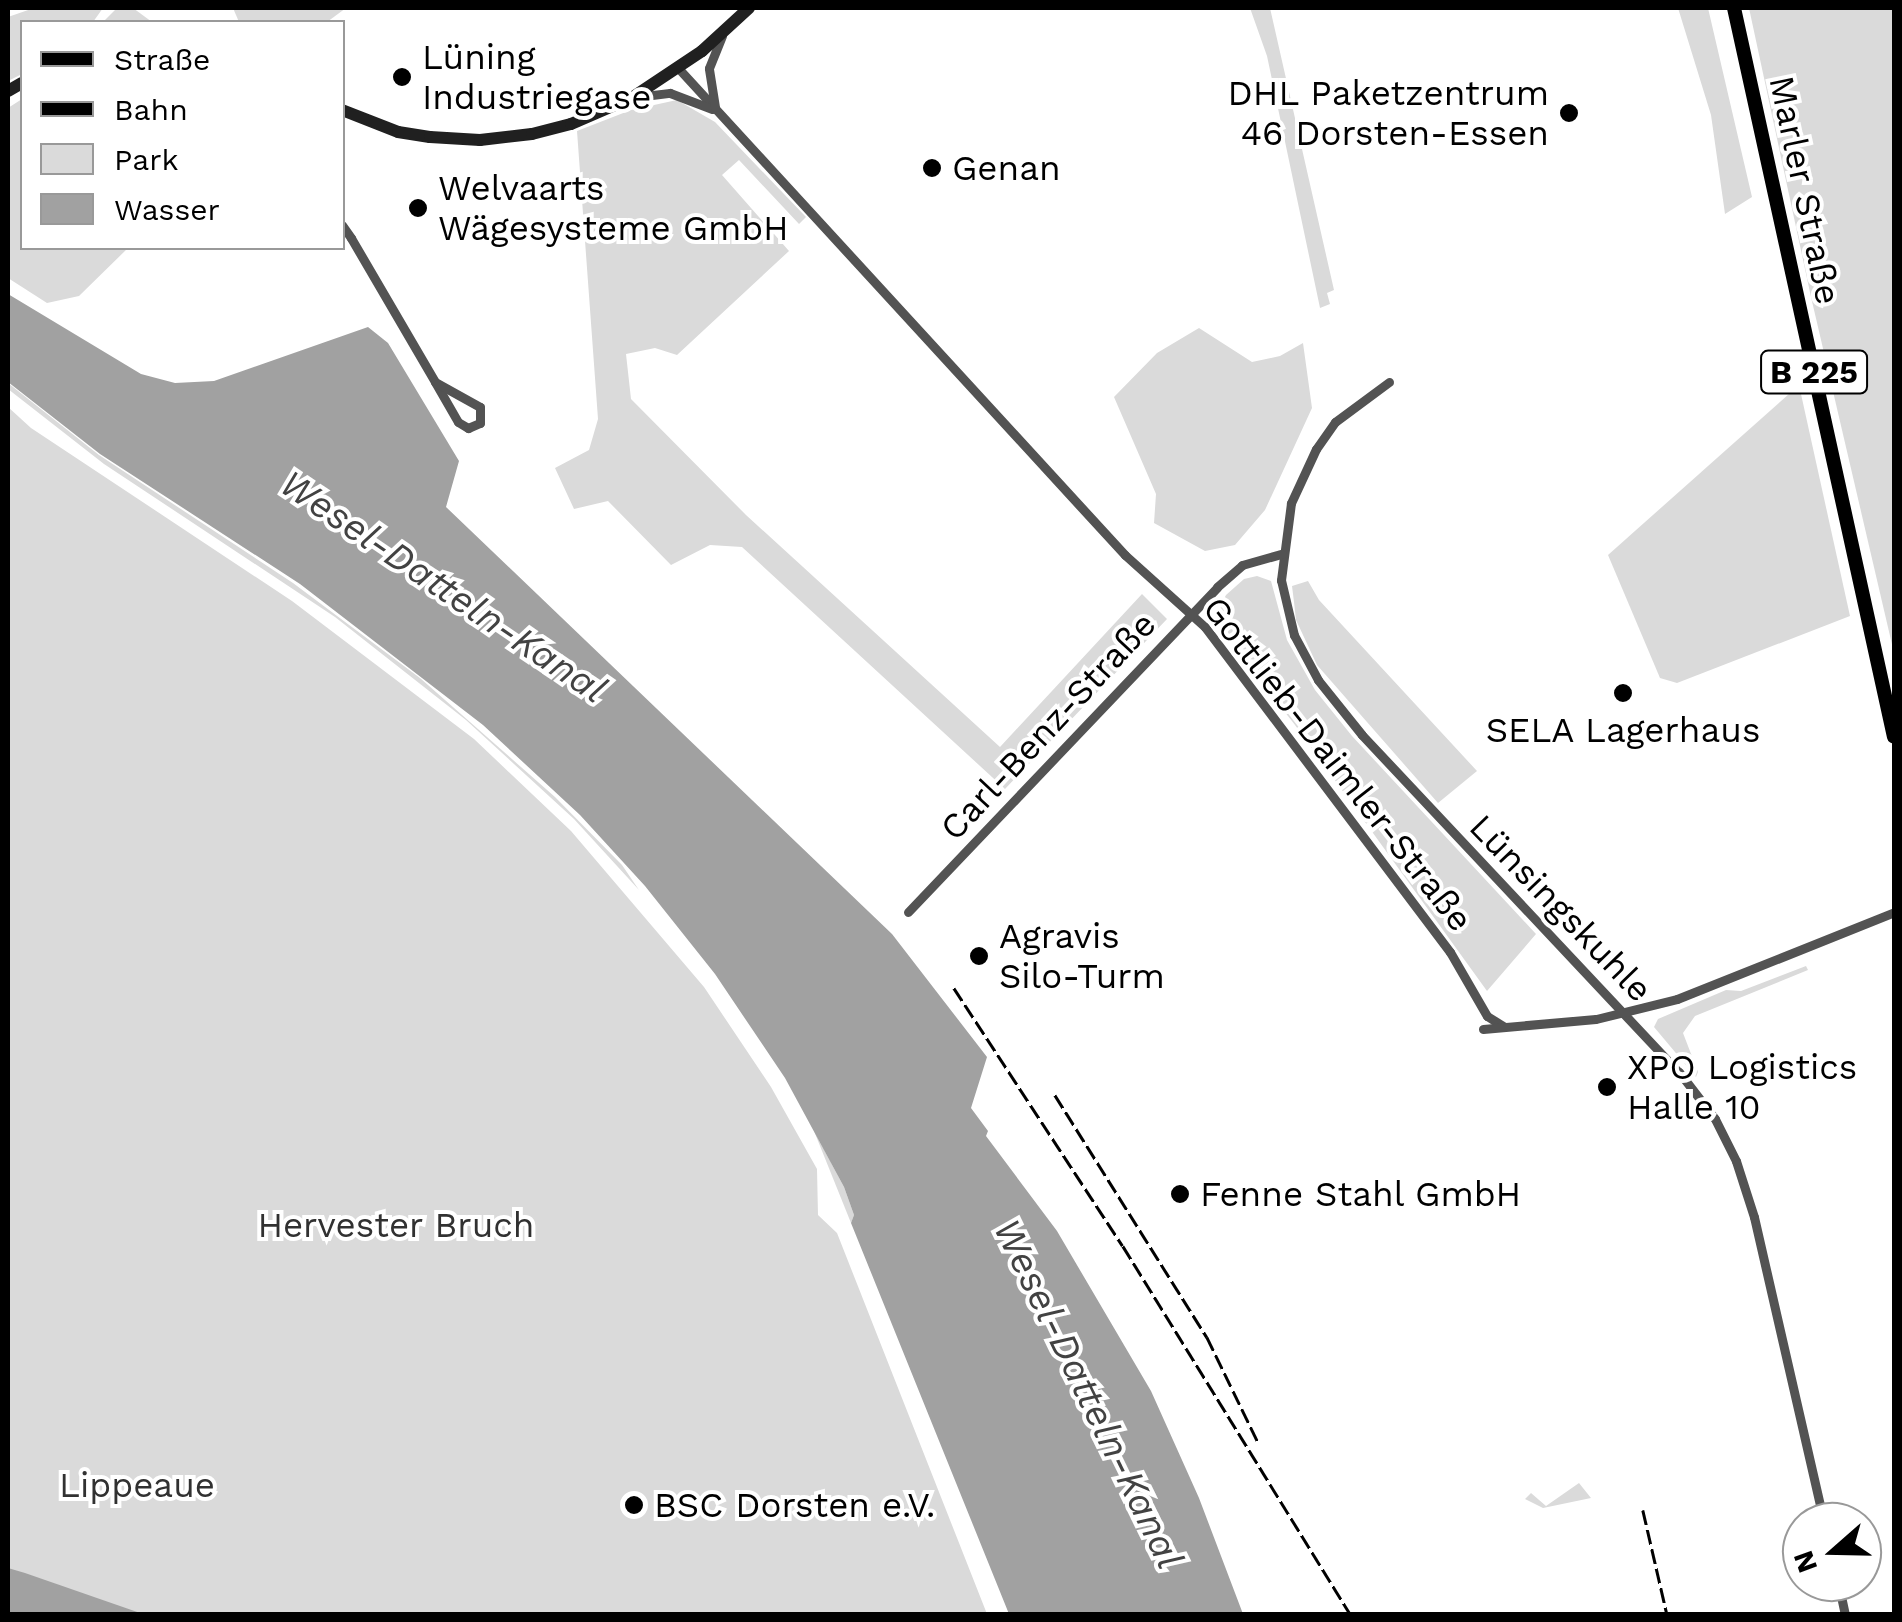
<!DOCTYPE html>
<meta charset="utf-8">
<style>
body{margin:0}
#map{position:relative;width:1902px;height:1622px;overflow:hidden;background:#fff;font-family:"Work Sans",sans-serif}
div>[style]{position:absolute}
.green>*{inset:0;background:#dadada}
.water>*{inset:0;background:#a1a1a1}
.street>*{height:9px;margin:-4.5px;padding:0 4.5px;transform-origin:4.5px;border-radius:4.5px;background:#535353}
.secondary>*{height:12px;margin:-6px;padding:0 6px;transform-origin:6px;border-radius:6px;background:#202020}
.primary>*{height:14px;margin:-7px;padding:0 7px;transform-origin:7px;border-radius:7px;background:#000}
.rail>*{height:2.5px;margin-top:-1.25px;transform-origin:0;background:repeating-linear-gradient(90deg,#000 0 15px,transparent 0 20px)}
.dots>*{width:28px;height:28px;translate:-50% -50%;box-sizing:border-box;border:5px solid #fff;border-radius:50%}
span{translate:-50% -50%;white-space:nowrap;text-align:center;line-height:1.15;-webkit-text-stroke:8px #fff;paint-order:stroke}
.shield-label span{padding:2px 8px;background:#fff;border:2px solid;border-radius:8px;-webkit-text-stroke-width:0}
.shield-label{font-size:32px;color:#000;font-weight:700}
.poi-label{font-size:35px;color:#000}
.left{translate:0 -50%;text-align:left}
.right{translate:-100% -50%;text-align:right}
.street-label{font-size:35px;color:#000}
.park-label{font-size:35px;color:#313131}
.water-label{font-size:38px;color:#424242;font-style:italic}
.frame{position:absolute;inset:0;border:10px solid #000;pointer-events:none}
.legend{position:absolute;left:20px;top:20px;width:325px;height:230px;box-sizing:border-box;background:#fff;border:2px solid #999;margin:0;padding:12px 18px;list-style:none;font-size:30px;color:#000}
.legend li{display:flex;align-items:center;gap:20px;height:50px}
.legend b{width:50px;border:2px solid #999}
.north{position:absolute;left:1782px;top:1502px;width:100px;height:100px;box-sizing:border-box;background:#fff;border:2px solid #999;border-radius:50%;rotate:250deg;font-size:28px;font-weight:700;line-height:40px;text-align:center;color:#000}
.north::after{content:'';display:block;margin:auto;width:35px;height:45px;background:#000;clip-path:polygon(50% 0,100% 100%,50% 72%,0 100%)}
</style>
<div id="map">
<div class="green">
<div style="clip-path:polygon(34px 8px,103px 8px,93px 22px,22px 22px,22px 74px,8px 81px,8px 17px)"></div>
<div style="clip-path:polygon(117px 8px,133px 8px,152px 22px,103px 22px)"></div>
<div style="clip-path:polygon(233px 8px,346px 8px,327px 22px,239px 22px)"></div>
<div style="clip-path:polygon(1250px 8px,1270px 8px,1334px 290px,1327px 293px,1330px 304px,1320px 308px,1267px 56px)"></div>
<div style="clip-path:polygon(1678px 8px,1708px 8px,1752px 197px,1725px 214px,1711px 115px)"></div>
<div style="clip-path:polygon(1749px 8px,1894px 8px,1894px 653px,1811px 297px)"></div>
<div style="clip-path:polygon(22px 99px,22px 248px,128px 248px,79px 296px,47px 303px,8px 278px,8px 108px)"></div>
<div style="clip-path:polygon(677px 100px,715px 122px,806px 217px,799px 224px,739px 160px,722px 175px,789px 251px,677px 355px,655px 348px,626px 354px,631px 399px,746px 515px,1000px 747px,1142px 594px,1167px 619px,1005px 789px,742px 547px,710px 545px,671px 565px,608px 501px,574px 509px,555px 468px,589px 450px,598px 419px,577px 131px,631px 110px)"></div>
<div style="clip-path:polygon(1199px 328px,1252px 362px,1280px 356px,1303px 343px,1312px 408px,1265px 510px,1235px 545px,1205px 551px,1154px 523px,1156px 494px,1114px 397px,1157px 353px)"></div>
<div style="clip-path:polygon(8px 383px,99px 455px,293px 583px,420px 678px,555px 797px,622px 865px,639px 890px,574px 819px,466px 720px,335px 617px,104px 464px,8px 389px)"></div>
<div style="clip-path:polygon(1799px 385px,1850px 616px,1677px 683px,1660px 678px,1608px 555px)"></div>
<div style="clip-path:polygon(8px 407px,31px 428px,292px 601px,474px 739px,571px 831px,704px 987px,771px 1087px,817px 1169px,818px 1215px,837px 1233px,987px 1614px,8px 1614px)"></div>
<div style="clip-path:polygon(1257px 576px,1271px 581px,1287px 640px,1315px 690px,1352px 736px,1536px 934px,1487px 991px,1295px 725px,1213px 620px,1226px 595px,1244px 579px)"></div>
<div style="clip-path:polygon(1308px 581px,1319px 600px,1477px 771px,1438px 803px,1317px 665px,1296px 620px,1294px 602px,1292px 586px)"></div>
<div style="clip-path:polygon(1806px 966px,1808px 970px,1695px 1016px,1683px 1033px,1698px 1072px,1696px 1077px,1654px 1027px,1658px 1019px,1726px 990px,1741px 991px)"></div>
<div style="clip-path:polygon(814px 1131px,844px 1187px,854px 1215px,851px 1223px)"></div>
<div style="clip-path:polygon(1579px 1483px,1591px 1498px,1543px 1508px,1525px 1499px,1531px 1493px,1546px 1506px)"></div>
</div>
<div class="water">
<div style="clip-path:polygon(8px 294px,141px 374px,175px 383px,214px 381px,368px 327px,388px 343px,459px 461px,446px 507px,892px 934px,987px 1057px,971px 1108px,988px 1131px,986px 1136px,1057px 1231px,1151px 1391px,1199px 1498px,1243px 1614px,1009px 1614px,851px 1223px,854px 1215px,844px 1187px,785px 1078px,715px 974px,645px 886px,580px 815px,483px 725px,300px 584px,100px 454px,8px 382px)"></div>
<div style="clip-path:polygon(8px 1568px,25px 1573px,143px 1614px,8px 1614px)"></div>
</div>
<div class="street">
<div style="left:679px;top:69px;width:660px;rotate:47.46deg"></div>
<div style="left:1125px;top:555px;width:108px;rotate:42deg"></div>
<div style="left:1205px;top:627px;width:407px;rotate:53deg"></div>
<div style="left:1450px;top:952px;width:74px;rotate:60deg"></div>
<div style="left:1487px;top:1016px;width:19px;rotate:32deg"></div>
<div style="left:636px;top:97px;width:34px;rotate:-7deg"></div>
<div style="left:670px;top:93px;width:45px;rotate:20.9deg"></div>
<div style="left:715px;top:107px;width:39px;rotate:-99deg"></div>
<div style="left:709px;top:68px;width:35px;rotate:-68deg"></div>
<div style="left:342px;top:225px;width:16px;rotate:55deg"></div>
<div style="left:351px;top:238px;width:167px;rotate:59.7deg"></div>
<div style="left:435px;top:382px;width:46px;rotate:60.1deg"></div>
<div style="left:458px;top:422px;width:12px;rotate:31deg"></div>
<div style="left:468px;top:428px;width:13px;rotate:-23deg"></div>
<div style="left:480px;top:423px;width:16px;rotate:-90deg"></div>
<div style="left:480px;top:407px;width:51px;rotate:-150.9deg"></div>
<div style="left:1389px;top:382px;width:67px;rotate:143.5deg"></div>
<div style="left:1335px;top:422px;width:33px;rotate:125deg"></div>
<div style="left:1316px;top:449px;width:60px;rotate:114.8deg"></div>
<div style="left:1291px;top:503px;width:78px;rotate:97.4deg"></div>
<div style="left:1281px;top:580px;width:57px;rotate:76.7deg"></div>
<div style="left:1294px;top:635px;width:51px;rotate:61.9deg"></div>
<div style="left:1318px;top:680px;width:70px;rotate:51.3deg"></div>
<div style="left:1362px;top:735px;width:463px;rotate:46.8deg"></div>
<div style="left:1679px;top:1072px;width:59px;rotate:52.5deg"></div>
<div style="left:1715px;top:1119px;width:47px;rotate:63.4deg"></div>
<div style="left:1736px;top:1161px;width:59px;rotate:72.2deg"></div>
<div style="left:1754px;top:1217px;width:313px;rotate:77.1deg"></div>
<div style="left:908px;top:912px;width:448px;rotate:-46.4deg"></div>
<div style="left:1217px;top:587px;width:33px;rotate:-41deg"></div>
<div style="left:1242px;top:565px;width:41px;rotate:-15.8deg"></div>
<div style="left:1483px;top:1029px;width:113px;rotate:-5.1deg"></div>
<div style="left:1596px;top:1019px;width:83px;rotate:-13.9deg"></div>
<div style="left:1677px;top:999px;width:234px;rotate:-21.8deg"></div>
<div style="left:1838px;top:1582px;width:33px;rotate:78deg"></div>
</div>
<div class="secondary">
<div style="left:8px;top:91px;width:16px;rotate:-30deg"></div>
<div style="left:342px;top:110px;width:60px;rotate:21.4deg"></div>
<div style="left:398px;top:132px;width:32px;rotate:9deg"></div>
<div style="left:430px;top:137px;width:50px;rotate:3.4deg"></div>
<div style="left:480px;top:140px;width:52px;rotate:-6.6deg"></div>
<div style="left:532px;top:134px;width:40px;rotate:-14.4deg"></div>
<div style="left:571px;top:124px;width:68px;rotate:-23.5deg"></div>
<div style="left:633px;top:97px;width:83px;rotate:-33.7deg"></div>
<div style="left:702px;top:51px;width:64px;rotate:-42.5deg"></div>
</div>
<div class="primary">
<div style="left:1734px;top:8px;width:746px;rotate:77.62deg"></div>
</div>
<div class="rail">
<div style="left:954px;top:988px;width:308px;rotate:56.8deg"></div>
<div style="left:1123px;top:1246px;width:432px;rotate:58.3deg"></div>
<div style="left:1055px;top:1095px;width:286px;rotate:57.9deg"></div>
<div style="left:1207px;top:1337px;width:117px;rotate:64.1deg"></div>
<div style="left:1643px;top:1510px;width:107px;rotate:77deg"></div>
</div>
<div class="dots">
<div style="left:402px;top:77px;background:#000"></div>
<div style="left:1569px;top:113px;background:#000"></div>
<div style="left:932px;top:168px;background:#000"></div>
<div style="left:418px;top:208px;background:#000"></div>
<div style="left:1623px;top:693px;background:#000"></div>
<div style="left:979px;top:956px;background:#000"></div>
<div style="left:1607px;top:1087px;background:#000"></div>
<div style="left:1180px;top:1194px;background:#000"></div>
<div style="left:634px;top:1505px;background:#000"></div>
</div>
<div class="shield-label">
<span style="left:1814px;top:372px">B 225</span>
</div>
<div class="poi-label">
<span class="left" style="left:422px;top:77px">Lüning<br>Industriegase</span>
<span class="right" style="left:1549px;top:113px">DHL Paketzentrum<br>46 Dorsten-Essen</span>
<span class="left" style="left:952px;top:168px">Genan</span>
<span class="left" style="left:438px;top:208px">Welvaarts<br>Wägesysteme GmbH</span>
<span style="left:1623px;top:730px">SELA Lagerhaus</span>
<span class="left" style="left:999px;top:956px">Agravis<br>Silo-Turm</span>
<span class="left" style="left:1627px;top:1087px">XPO Logistics<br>Halle 10</span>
<span class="left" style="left:1200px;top:1194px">Fenne Stahl GmbH</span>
<span class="left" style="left:654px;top:1505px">BSC Dorsten e.V.</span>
</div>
<div class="street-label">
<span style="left:1805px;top:190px;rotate:78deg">Marler Straße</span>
<span style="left:1048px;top:726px;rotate:-47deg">Carl-Benz-Straße</span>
<span style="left:1338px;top:764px;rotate:52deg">Gottlieb-Daimler-Straße</span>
<span style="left:1561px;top:908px;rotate:46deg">Lünsingskuhle</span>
</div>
<div class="park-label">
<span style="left:396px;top:1225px">Hervester Bruch</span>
<span style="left:137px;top:1485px">Lippeaue</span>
</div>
<div class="water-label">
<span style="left:443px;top:587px;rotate:34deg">Wesel-Datteln-Kanal</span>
<span style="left:1088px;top:1394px;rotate:64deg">Wesel-Datteln-Kanal</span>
</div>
<div class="frame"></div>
<ul class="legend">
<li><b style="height:12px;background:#000"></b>Straße</li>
<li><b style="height:12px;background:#000"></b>Bahn</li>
<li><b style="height:28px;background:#dadada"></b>Park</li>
<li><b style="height:28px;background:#a1a1a1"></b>Wasser</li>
</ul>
<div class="north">N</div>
</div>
